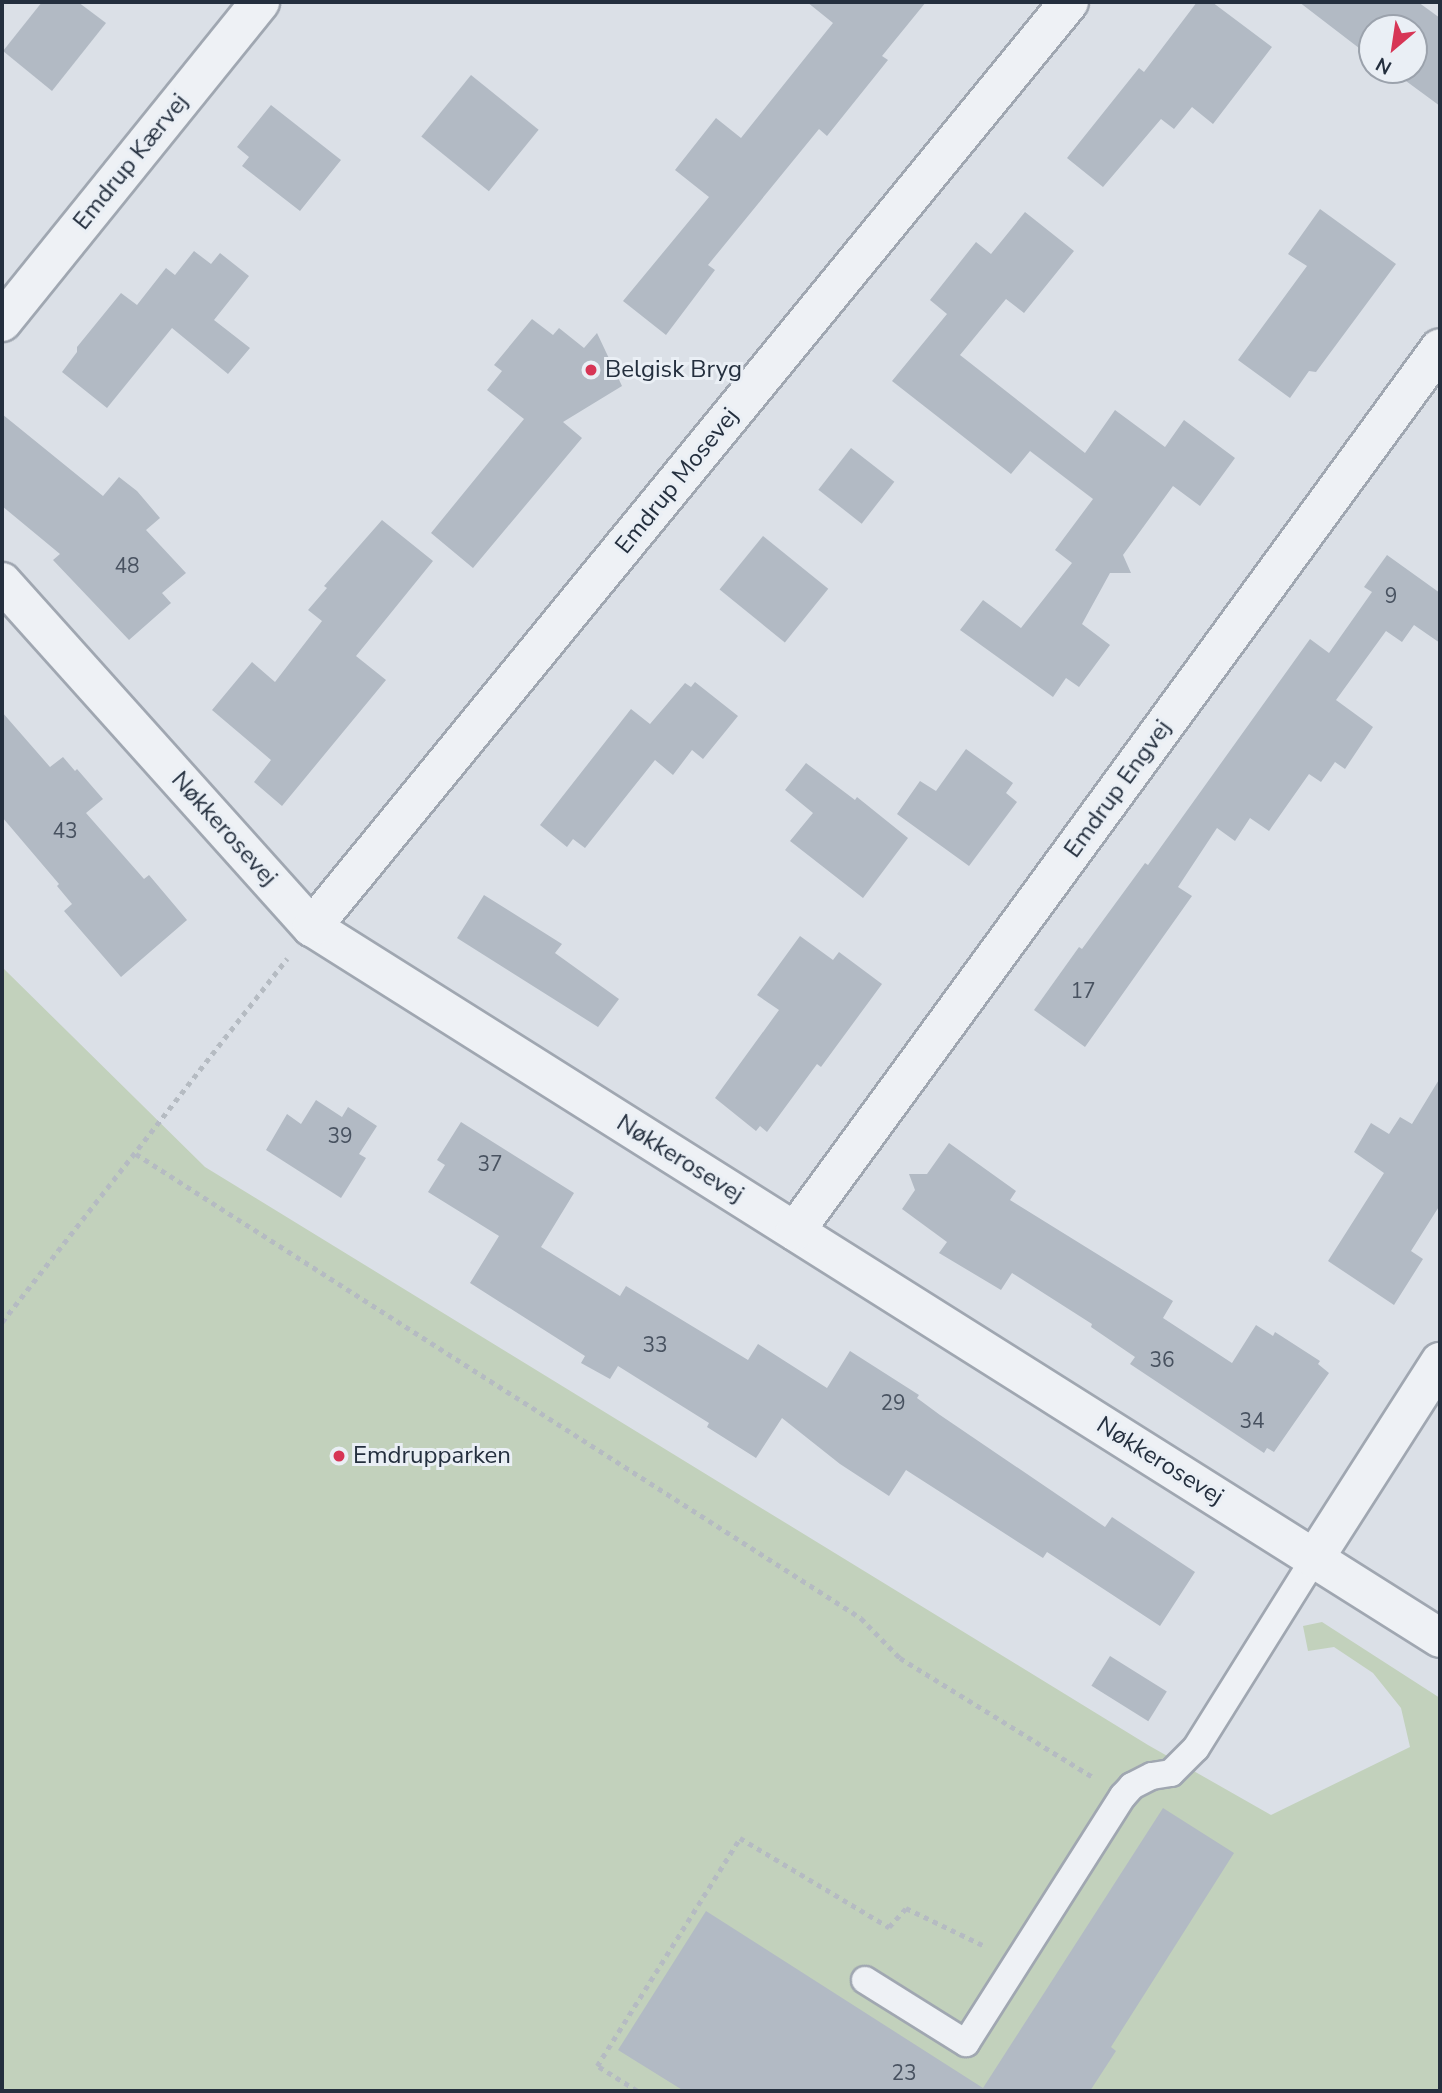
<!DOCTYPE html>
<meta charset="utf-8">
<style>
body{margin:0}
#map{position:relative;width:1442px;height:2093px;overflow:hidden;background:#dbe0e7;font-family:"Nunito Sans",sans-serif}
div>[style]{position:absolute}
.green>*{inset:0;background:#c2d1bc}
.building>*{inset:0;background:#b2bac4;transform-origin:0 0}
.path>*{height:4.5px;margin-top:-2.25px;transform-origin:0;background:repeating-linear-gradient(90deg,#b5bbc2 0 5px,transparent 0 10px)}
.roads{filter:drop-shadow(2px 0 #a0a7b1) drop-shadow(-2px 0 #a0a7b1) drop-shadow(0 2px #a0a7b1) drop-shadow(0 -2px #a0a7b1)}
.lane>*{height:26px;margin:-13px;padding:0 13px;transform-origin:13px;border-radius:13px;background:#eef1f5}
.street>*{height:38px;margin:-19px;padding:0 19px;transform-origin:19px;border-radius:19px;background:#eef1f5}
.dots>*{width:19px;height:19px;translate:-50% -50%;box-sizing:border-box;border:4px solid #eaeff5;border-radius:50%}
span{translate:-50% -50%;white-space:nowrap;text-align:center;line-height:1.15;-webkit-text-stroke:6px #eaeff5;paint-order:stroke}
.number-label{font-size:21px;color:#485260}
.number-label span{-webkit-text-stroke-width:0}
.street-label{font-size:24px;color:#242f3e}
.poi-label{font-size:24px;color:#242f3e}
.left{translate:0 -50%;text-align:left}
.frame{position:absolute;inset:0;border:4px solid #242f3e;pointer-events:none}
.north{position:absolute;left:1358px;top:14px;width:70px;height:70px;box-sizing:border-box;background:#eaeff5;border:2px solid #9ba2ac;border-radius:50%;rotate:209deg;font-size:19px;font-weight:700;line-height:28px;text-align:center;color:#242f3e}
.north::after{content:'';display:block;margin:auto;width:24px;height:32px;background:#d73555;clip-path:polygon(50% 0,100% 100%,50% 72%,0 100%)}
</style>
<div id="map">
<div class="green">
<div style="clip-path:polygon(2px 967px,205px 1167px,1148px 1745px,1271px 1815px,1410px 1747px,1401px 1708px,1373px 1673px,1334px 1647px,1308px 1651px,1303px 1626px,1322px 1622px,1440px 1698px,1440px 2091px,2px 2091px)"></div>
</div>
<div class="building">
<div style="clip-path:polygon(42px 2px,78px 2px,106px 23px,52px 91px,3px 51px)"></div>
<div style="clip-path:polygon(807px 2px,926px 2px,882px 56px,888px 60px,827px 136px,819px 129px,708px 265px,715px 270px,666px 335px,623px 301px,709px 197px,675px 170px,716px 118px,741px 138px,833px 23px)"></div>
<div style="clip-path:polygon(1197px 2px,1212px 2px,1272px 47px,1213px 124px,1192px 107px,1174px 129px,1161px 119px,1103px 187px,1067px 158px,1139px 68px,1144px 72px)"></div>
<div style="clip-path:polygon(1299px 2px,1418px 2px,1440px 18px,1440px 106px,1391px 70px,1414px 70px,1414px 28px,1372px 28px,1372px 58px)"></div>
<div style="left:471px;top:75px;width:87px;height:79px;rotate:39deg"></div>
<div style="clip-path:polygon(271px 105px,341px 160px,300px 211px,242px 166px,249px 157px,237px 147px)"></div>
<div style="clip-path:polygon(1320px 209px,1396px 264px,1316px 372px,1309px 371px,1290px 398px,1238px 360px,1307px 266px,1288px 254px)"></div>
<div style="clip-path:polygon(1025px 212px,1074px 251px,1024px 313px,1006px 299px,960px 355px,1085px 453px,1115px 410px,1165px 447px,1184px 420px,1235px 458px,1200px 506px,1173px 486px,1123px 555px,1131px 573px,1110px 573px,1082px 624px,1110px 645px,1079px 687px,1066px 678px,1053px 697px,960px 630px,983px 600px,1021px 628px,1072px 563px,1055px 550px,1093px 499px,1030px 451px,1011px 474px,892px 381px,947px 314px,930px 300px,976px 242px,991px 254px)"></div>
<div style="clip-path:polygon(194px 251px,211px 264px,220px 253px,249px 276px,214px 320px,250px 348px,228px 374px,172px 328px,107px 408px,62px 372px,77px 352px,77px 347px,121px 293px,137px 305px,166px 268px,175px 275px)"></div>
<div style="clip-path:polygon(532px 319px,553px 335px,559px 328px,584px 348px,597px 333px,622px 386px,563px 422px,582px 438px,473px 568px,431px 533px,524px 419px,487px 390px,502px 371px,494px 365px)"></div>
<div style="clip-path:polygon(2px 414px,103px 496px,119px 477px,137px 491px,160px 518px,146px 530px,186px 573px,162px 593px,171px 603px,129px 640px,53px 560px,60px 554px,2px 506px)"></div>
<div style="left:851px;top:448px;width:55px;height:53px;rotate:38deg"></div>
<div style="clip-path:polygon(382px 520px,433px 561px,356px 656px,386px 680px,282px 806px,254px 782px,271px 760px,212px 710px,252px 662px,275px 682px,322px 621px,308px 610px,327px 588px,324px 586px)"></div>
<div style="left:763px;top:536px;width:84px;height:69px;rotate:39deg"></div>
<div style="clip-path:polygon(1387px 555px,1440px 593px,1440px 643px,1414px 625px,1402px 642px,1386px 631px,1336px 700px,1373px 727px,1345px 769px,1335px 762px,1321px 782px,1309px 774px,1269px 831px,1250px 818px,1235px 841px,1217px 828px,1178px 887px,1192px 896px,1085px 1047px,1034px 1010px,1079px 947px,1082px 949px,1145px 863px,1148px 865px,1310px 639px,1329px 653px,1372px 592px,1364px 587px)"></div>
<div style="clip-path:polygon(695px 682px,738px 716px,703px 759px,692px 750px,673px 775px,655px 760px,585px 848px,573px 839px,567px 847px,540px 825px,631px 709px,650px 724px,685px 683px,691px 687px)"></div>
<div style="clip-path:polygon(2px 712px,50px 767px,63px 757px,75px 771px,77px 769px,103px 799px,86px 813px,144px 879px,149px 875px,187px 920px,121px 977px,64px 911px,72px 904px,57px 886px,59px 884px,2px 817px)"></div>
<div style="clip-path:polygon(966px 749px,1013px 783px,1006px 793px,1017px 802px,969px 866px,897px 814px,920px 781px,936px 791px)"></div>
<div style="clip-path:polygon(806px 763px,855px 800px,857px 797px,908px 838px,863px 898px,790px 841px,813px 813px,785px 790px)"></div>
<div style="clip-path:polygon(484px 895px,562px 944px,555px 953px,619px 999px,598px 1027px,457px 938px)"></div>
<div style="clip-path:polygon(800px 936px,833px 960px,839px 952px,882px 984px,821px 1067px,817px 1064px,767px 1132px,760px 1126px,756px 1131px,715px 1098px,779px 1010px,757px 995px)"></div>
<div style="clip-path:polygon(1440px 1078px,1440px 1205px,1411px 1251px,1423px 1259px,1394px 1305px,1328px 1261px,1384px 1173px,1354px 1152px,1371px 1123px,1389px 1134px,1400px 1117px,1412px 1124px)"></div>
<div style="clip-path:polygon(316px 1100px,342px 1117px,348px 1107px,377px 1126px,359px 1154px,366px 1158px,341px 1198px,266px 1150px,287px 1114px,301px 1124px)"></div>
<div style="clip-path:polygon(461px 1122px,574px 1193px,541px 1247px,620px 1296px,626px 1286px,748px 1360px,758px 1344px,827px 1388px,850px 1351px,919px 1395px,917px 1398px,940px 1415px,1105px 1527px,1112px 1517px,1195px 1572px,1160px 1626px,1047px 1552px,1043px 1558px,906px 1470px,889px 1496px,840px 1464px,782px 1418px,756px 1458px,707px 1427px,709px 1423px,618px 1366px,610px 1379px,581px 1363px,585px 1356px,470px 1283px,499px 1236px,428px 1192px,445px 1165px,437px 1160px)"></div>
<div style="clip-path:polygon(949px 1143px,1016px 1191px,1010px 1200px,1173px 1301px,1163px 1318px,1232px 1363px,1256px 1325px,1273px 1336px,1275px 1332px,1320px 1361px,1318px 1364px,1329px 1373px,1274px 1452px,1267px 1448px,1264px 1453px,1130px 1364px,1135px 1357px,1091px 1327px,1092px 1324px,1012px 1273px,1001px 1290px,939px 1253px,947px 1242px,902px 1209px,915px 1190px,909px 1174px,927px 1174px)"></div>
<div style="left:1110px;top:1656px;width:67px;height:35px;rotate:32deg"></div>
<div style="clip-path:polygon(1163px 1808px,1234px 1853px,1111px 2047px,1116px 2051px,1090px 2091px,684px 2091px,618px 2050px,706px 1911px,983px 2088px)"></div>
</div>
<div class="path">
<div style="left:136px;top:1154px;width:861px;rotate:32.62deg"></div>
<div style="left:861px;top:1618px;width:56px;rotate:45.7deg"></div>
<div style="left:900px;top:1658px;width:227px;rotate:31.7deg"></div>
<div style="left:2px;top:1322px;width:462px;rotate:-51.9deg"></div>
<div style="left:637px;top:2091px;width:47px;rotate:-148deg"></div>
<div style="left:597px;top:2066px;width:269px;rotate:-57.9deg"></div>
<div style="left:740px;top:1838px;width:174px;rotate:30.9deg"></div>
<div style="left:889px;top:1927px;width:25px;rotate:-48deg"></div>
<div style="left:906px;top:1908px;width:88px;rotate:25.7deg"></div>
</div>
<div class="roads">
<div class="lane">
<div style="left:865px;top:1980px;width:119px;rotate:32deg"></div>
<div style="left:966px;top:2043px;width:293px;rotate:-57.6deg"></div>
<div style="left:1123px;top:1796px;width:13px;rotate:-48deg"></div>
<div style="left:1132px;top:1786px;width:22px;rotate:-27deg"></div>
<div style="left:1152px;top:1776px;width:19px;rotate:-9deg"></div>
<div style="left:1171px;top:1773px;width:35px;rotate:-45deg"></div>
<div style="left:1196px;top:1748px;width:223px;rotate:-58deg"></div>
</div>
<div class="street">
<div style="left:2px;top:322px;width:411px;rotate:-51.1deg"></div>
<div style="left:2px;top:582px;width:464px;rotate:48.1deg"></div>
<div style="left:312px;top:927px;width:1333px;rotate:32.22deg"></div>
<div style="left:312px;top:927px;width:1195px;rotate:-50.7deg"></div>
<div style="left:795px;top:1231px;width:1093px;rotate:-53.85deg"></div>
<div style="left:1314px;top:1559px;width:234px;rotate:-57.4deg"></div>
</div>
</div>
<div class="dots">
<div style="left:591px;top:370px;background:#d73555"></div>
<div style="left:339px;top:1456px;background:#d73555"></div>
</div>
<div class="number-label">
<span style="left:127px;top:566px">48</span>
<span style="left:1391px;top:596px">9</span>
<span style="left:65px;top:831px">43</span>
<span style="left:1083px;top:991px">17</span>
<span style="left:340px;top:1136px">39</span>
<span style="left:490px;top:1164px">37</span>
<span style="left:655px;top:1345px">33</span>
<span style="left:1162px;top:1360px">36</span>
<span style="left:893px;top:1403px">29</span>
<span style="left:1252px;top:1421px">34</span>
<span style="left:904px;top:2073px">23</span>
</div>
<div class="street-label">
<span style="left:131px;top:162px;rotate:-51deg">Emdrup Kærvej</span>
<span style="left:677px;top:481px;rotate:-51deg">Emdrup Mosevej</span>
<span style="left:1118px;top:789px;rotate:-54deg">Emdrup Engvej</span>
<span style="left:224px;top:829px;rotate:48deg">Nøkkerosevej</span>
<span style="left:680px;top:1159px;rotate:32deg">Nøkkerosevej</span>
<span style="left:1160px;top:1461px;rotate:32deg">Nøkkerosevej</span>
</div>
<div class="poi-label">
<span class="left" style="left:605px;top:370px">Belgisk Bryg</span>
<span class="left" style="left:353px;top:1456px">Emdrupparken</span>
</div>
<div class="frame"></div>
<div class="north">N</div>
</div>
